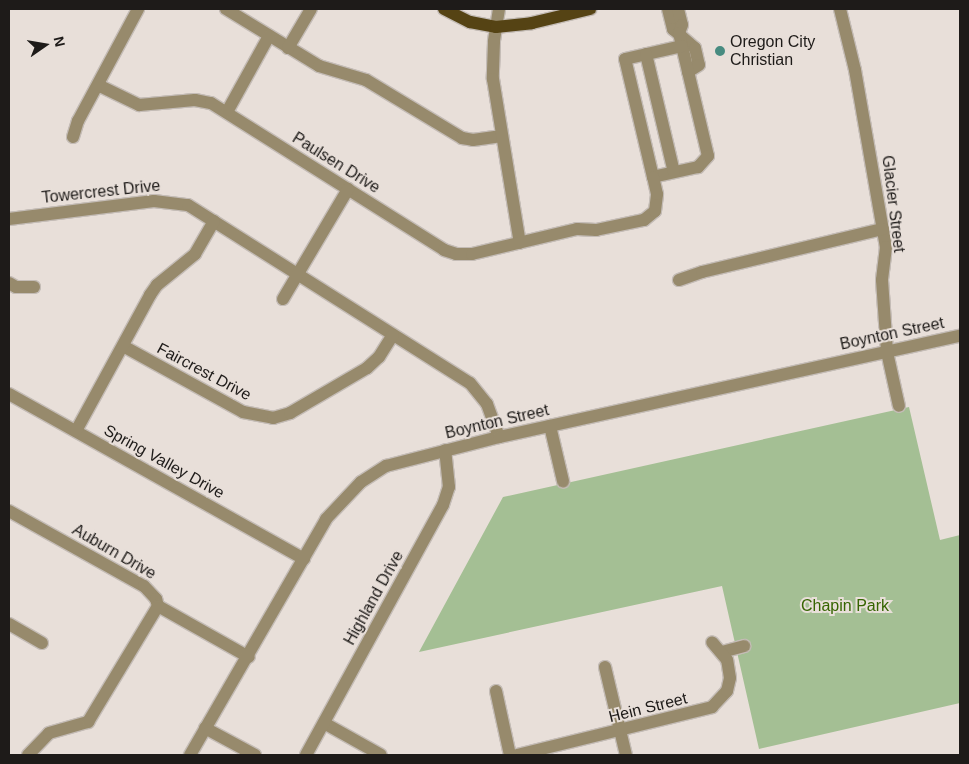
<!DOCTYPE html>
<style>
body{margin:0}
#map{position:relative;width:969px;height:764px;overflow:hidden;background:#e8dfd9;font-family:Arial,sans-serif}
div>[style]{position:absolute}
.green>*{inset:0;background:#a4bf94}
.roads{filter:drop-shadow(1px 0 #c4bcb6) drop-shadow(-1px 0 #c4bcb6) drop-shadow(0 1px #c4bcb6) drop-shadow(0 -1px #c4bcb6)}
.minor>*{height:12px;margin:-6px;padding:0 6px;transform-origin:6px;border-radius:6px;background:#978a6c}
.major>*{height:12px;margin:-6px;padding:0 6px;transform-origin:6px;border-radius:6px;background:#554314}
.dots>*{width:14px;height:14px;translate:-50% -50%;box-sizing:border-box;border:2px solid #e8dfd9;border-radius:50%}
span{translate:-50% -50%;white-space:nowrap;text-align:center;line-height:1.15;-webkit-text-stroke:4px #e8dfd9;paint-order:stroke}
.poi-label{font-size:16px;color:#1e1b19}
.left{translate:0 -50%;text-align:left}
.street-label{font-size:16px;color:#1e1b19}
.park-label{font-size:16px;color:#366502}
.frame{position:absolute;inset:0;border:10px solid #1e1b19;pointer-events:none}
.north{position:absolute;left:20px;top:20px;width:50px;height:50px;-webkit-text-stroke:4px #e8dfd9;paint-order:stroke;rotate:77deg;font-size:14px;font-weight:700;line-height:20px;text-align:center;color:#1e1b19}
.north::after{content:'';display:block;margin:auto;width:18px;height:22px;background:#1e1b19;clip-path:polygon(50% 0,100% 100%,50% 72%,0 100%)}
</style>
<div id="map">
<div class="green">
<div style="clip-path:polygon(909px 407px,940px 540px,960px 535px,960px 703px,759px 749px,722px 586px,419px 652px,503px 497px)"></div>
</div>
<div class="roads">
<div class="minor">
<div style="left:226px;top:9px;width:109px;rotate:31.5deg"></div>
<div style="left:319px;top:66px;width:49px;rotate:16.6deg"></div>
<div style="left:366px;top:80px;width:112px;rotate:31.1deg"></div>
<div style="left:462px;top:138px;width:11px;rotate:10deg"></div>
<div style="left:473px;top:140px;width:29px;rotate:-8deg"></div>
<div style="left:499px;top:9px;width:33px;rotate:99deg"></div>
<div style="left:494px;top:42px;width:37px;rotate:92deg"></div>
<div style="left:493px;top:79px;width:166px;rotate:80.7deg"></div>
<div style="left:668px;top:9px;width:21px;rotate:76deg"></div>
<div style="left:673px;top:29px;width:29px;rotate:41deg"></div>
<div style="left:695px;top:48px;width:17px;rotate:77deg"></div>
<div style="left:699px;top:65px;width:13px;rotate:148deg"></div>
<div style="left:678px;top:9px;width:16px;rotate:76deg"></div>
<div style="left:682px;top:25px;width:9px;rotate:111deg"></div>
<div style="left:679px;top:33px;width:13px;rotate:77deg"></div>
<div style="left:682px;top:46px;width:113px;rotate:76.7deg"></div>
<div style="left:708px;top:156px;width:15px;rotate:132deg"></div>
<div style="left:698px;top:167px;width:46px;rotate:167.5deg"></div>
<div style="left:653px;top:177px;width:121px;rotate:-103.3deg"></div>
<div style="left:625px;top:59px;width:58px;rotate:-12.8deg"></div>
<div style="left:840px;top:9px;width:63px;rotate:76.2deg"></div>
<div style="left:855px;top:70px;width:180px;rotate:80.1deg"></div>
<div style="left:886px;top:247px;width:33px;rotate:97deg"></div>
<div style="left:882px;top:280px;width:72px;rotate:86deg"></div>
<div style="left:887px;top:352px;width:55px;rotate:77.5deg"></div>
<div style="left:288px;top:48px;width:45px;rotate:-59.5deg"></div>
<div style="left:646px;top:54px;width:121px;rotate:76.7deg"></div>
<div style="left:98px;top:85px;width:46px;rotate:26deg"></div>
<div style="left:139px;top:105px;width:56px;rotate:-5.1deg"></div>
<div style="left:195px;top:100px;width:16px;rotate:11deg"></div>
<div style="left:211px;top:103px;width:275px;rotate:32.2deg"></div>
<div style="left:444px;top:250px;width:13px;rotate:18deg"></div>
<div style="left:456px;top:254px;width:16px"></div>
<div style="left:472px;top:254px;width:108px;rotate:-13.4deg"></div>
<div style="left:577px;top:229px;width:19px;rotate:3deg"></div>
<div style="left:596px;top:230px;width:49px;rotate:-11.8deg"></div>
<div style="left:644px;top:220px;width:14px;rotate:-39deg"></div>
<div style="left:655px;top:211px;width:17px;rotate:-83deg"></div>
<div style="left:657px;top:194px;width:17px;rotate:-103deg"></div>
<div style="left:227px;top:112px;width:87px;rotate:-61.1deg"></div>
<div style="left:73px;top:137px;width:17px;rotate:-73deg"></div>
<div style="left:78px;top:121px;width:127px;rotate:-61.8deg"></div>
<div style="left:9px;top:219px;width:146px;rotate:-7.1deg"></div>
<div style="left:154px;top:201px;width:34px;rotate:7deg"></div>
<div style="left:188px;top:205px;width:333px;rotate:32.3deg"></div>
<div style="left:470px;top:383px;width:27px;rotate:51deg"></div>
<div style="left:487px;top:404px;width:35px;rotate:70deg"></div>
<div style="left:679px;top:280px;width:24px;rotate:-19deg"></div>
<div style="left:702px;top:272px;width:186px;rotate:-13.4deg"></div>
<div style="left:9px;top:283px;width:8px;rotate:30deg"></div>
<div style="left:16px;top:287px;width:18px"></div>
<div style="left:283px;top:299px;width:128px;rotate:-59.4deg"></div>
<div style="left:123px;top:346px;width:137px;rotate:28.8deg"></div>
<div style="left:243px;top:412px;width:31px;rotate:11deg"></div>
<div style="left:273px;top:418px;width:18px;rotate:-16deg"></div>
<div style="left:290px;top:413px;width:89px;rotate:-30.3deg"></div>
<div style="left:367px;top:368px;width:16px;rotate:-43deg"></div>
<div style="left:379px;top:357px;width:26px;rotate:-58deg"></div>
<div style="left:9px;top:394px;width:338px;rotate:29.2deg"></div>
<div style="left:550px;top:426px;width:57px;rotate:76.7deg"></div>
<div style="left:76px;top:431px;width:155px;rotate:-61.4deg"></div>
<div style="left:150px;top:295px;width:12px;rotate:-55deg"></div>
<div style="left:157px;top:285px;width:49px;rotate:-39.2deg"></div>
<div style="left:195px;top:254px;width:38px;rotate:-60deg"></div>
<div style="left:9px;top:511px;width:154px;rotate:29.1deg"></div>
<div style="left:144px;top:586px;width:18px;rotate:47deg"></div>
<div style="left:156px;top:599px;width:7px;rotate:74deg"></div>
<div style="left:158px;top:606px;width:104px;rotate:29.3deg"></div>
<div style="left:9px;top:624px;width:38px;rotate:30deg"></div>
<div style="left:722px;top:652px;width:23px;rotate:-15deg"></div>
<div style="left:605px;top:667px;width:90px;rotate:76.6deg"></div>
<div style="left:496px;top:691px;width:66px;rotate:77.7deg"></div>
<div style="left:324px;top:723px;width:65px;rotate:29.3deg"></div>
<div style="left:205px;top:728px;width:57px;rotate:28.4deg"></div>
<div style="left:28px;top:755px;width:30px;rotate:-46deg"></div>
<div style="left:49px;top:733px;width:41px;rotate:-15.8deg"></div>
<div style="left:88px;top:722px;width:135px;rotate:-58.9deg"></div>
<div style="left:190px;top:755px;width:272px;rotate:-60deg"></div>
<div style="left:326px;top:519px;width:51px;rotate:-46.6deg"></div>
<div style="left:361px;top:482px;width:30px;rotate:-33deg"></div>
<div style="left:386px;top:466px;width:117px;rotate:-14.4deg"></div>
<div style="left:499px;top:437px;width:472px;rotate:-12.4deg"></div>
<div style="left:306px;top:755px;width:285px;rotate:-61.3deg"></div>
<div style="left:443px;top:505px;width:19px;rotate:-72deg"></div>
<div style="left:449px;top:487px;width:37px;rotate:-96deg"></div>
<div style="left:517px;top:755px;width:201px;rotate:-13.8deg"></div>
<div style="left:712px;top:707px;width:22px;rotate:-47deg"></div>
<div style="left:727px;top:691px;width:13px;rotate:-77deg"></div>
<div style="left:730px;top:678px;width:18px;rotate:-99deg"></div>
<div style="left:727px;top:660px;width:23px;rotate:-130deg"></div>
</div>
<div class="major">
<div style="left:444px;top:9px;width:29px;rotate:27deg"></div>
<div style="left:470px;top:22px;width:26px;rotate:11deg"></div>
<div style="left:496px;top:27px;width:36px;rotate:-6deg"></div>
<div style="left:532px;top:23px;width:60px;rotate:-13.6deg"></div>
</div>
</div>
<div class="dots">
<div style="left:720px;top:51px;background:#478b80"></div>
</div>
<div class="poi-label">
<span class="left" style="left:730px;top:51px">Oregon City<br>Christian</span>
</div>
<div class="street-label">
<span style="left:336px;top:163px;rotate:32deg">Paulsen Drive</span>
<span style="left:101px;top:192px;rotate:-6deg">Towercrest Drive</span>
<span style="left:893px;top:204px;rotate:83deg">Glacier Street</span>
<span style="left:892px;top:334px;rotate:-12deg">Boynton Street</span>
<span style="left:204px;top:372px;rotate:28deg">Faircrest Drive</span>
<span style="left:497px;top:422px;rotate:-13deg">Boynton Street</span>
<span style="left:164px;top:462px;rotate:29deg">Spring Valley Drive</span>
<span style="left:114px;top:552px;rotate:30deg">Auburn Drive</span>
<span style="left:374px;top:598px;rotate:-61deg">Highland Drive</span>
<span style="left:648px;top:708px;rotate:-14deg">Hein Street</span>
</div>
<div class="park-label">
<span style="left:845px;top:606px">Chapin Park</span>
</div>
<div class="frame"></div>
<div class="north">N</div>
</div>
